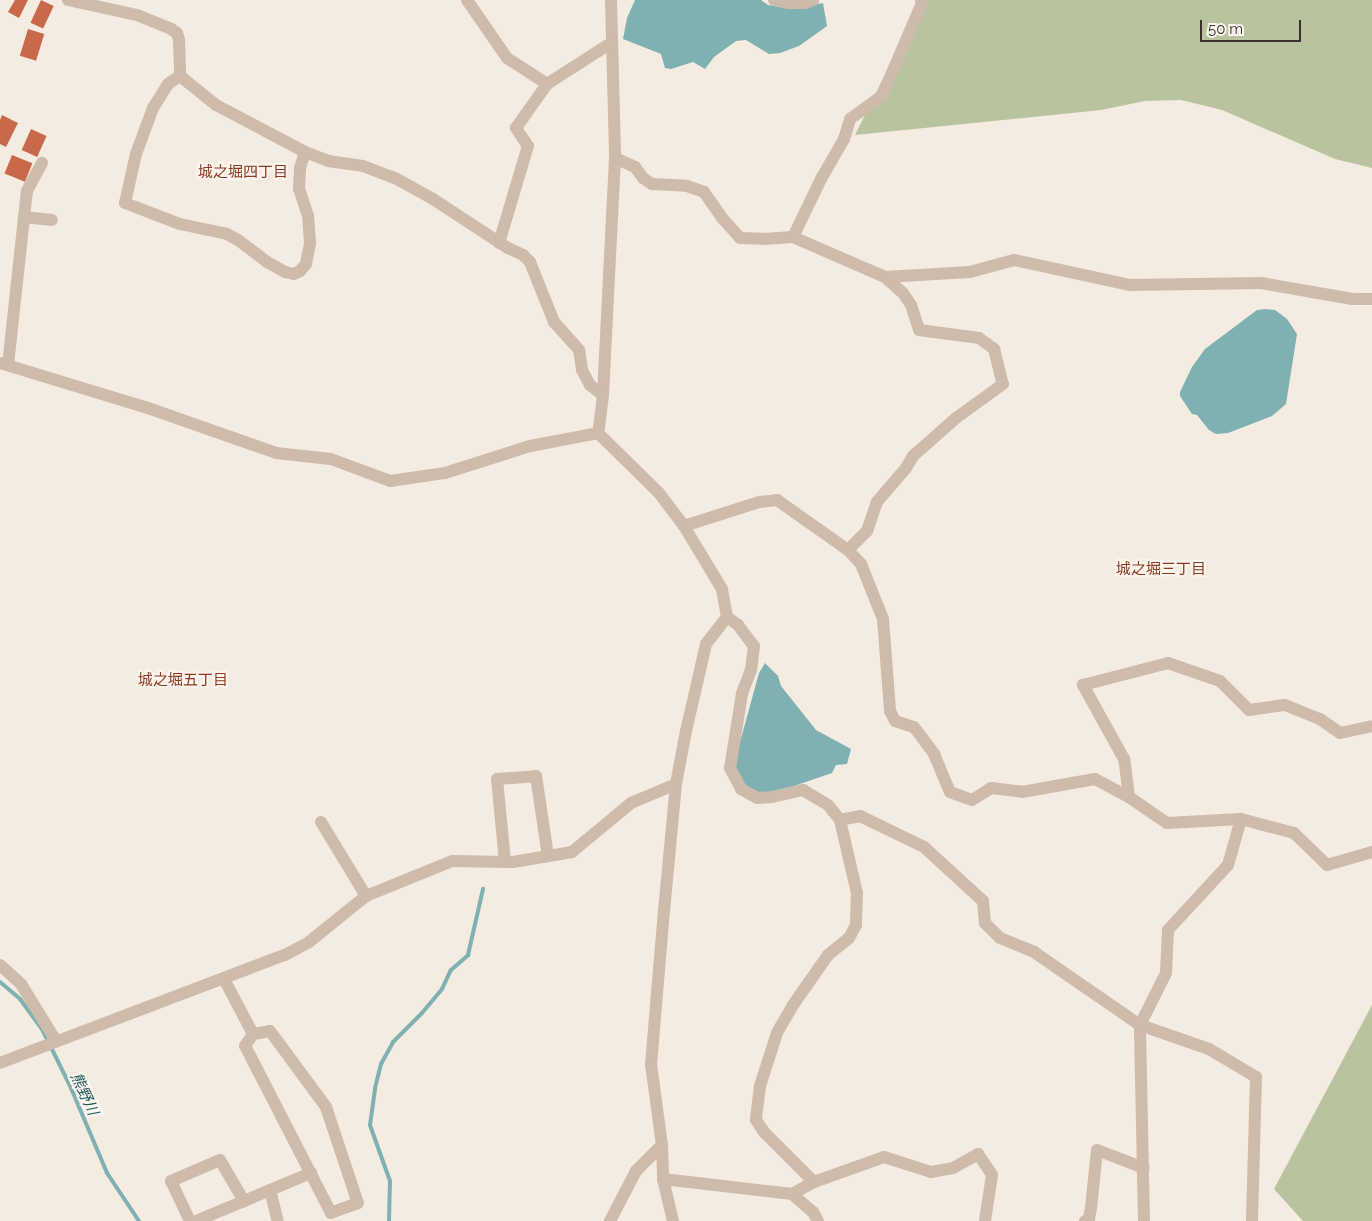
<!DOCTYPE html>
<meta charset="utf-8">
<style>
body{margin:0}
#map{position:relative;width:1372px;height:1221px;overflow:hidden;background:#f4ebe1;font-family:Raleway,"Noto Sans JP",sans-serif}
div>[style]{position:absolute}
.green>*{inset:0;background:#b8c4a0}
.water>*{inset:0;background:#7fb0b2}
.stream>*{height:4px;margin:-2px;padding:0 2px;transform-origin:2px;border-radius:2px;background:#7fb0b2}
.building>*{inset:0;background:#c8694b;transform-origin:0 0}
.minor>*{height:12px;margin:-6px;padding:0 6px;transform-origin:6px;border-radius:6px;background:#cdbbac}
span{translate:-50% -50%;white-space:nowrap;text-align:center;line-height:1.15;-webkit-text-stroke:4.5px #fbf5ee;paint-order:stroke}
.neighbourhood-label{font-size:15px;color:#8c3b22}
.water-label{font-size:15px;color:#1f5a5e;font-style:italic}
.scale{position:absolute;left:1200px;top:20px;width:101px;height:22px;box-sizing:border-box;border:2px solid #3b302b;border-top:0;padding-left:6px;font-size:15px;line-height:18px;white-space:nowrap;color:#3b302b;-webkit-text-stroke:4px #fbf5ee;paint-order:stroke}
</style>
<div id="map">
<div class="green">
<div style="clip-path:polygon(922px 0,1372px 0,1372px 168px,1335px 159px,1222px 110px,1181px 100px,1145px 101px,1101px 110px,855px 135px)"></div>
<div style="clip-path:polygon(1372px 1005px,1372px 1221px,1303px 1221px,1274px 1189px)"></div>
</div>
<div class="water">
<div style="clip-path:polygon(635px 0,761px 0,768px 5px,792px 9px,823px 3px,827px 26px,799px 46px,780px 53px,769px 54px,746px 40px,736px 41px,714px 57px,705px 69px,693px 62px,671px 69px,665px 68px,661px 54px,623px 39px,627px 18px)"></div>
<div style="clip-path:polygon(1266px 309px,1275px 310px,1287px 319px,1297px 334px,1286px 404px,1272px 416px,1228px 433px,1216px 434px,1209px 430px,1197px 415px,1192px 414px,1180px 396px,1180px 392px,1192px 367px,1205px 349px,1257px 310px)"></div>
<div style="clip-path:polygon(765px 663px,778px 676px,781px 686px,816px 730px,851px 749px,847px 764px,836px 765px,832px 773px,791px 787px,769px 792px,755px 792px,747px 788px,734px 764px,759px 673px)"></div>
</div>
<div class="stream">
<div style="left:0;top:982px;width:26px;rotate:40deg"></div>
<div style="left:20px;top:999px;width:37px;rotate:54deg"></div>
<div style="left:42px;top:1029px;width:66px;rotate:63.8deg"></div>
<div style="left:71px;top:1088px;width:92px;rotate:67deg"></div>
<div style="left:107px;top:1173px;width:58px;rotate:56.3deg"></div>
<div style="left:389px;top:1221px;width:40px;rotate:-88.6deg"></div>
<div style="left:390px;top:1181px;width:59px;rotate:-109.7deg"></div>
<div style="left:370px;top:1125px;width:37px;rotate:-82deg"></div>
<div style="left:375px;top:1088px;width:25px;rotate:-76deg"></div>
<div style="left:381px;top:1064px;width:25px;rotate:-61deg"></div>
<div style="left:393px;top:1042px;width:41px;rotate:-45deg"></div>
<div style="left:422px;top:1013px;width:31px;rotate:-50deg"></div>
<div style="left:442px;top:989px;width:21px;rotate:-65deg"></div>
<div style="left:451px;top:970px;width:23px;rotate:-41deg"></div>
<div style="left:468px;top:955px;width:68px;rotate:-77.2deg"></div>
</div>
<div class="building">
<div style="clip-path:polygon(15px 0,28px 0,19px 18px,8px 12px)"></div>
<div style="left:41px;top:0;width:14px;height:25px;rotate:25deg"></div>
<div style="left:28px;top:29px;width:17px;height:28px;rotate:17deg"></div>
<div style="clip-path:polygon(2px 115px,18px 123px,6px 147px,0 144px,0 120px)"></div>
<div style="left:31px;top:129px;width:17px;height:23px;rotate:24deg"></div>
<div style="left:12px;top:155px;width:22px;height:20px;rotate:22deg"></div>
</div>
<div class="minor">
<div style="left:68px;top:0;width:71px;rotate:12.3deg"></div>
<div style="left:137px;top:15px;width:37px;rotate:22deg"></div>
<div style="left:171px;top:29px;width:7px;rotate:34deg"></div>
<div style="left:177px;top:33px;width:7px;rotate:74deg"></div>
<div style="left:179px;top:40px;width:36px;rotate:88deg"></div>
<div style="left:180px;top:76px;width:46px;rotate:38.9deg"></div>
<div style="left:216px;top:105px;width:101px;rotate:27.8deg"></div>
<div style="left:305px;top:152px;width:25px;rotate:21deg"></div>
<div style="left:328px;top:161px;width:35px;rotate:8deg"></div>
<div style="left:363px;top:166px;width:34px;rotate:21deg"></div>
<div style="left:395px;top:178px;width:43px;rotate:28.9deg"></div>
<div style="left:433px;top:199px;width:90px;rotate:33.2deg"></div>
<div style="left:508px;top:248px;width:17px;rotate:25deg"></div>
<div style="left:523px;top:255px;width:10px;rotate:45deg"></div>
<div style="left:530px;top:262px;width:65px;rotate:68.2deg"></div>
<div style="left:554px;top:322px;width:38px;rotate:48deg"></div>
<div style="left:579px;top:350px;width:20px;rotate:81deg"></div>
<div style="left:582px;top:370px;width:17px;rotate:62deg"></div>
<div style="left:590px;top:385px;width:16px;rotate:38deg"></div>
<div style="left:467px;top:0;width:70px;rotate:55.4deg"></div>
<div style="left:507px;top:58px;width:48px;rotate:33deg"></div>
<div style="left:611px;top:0;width:158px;rotate:88.5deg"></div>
<div style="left:615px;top:158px;width:237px;rotate:92.9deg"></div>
<div style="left:603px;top:395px;width:38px;rotate:97deg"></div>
<div style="left:598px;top:433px;width:86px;rotate:44.5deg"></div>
<div style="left:659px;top:493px;width:41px;rotate:52.9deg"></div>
<div style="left:684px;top:526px;width:74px;rotate:58.9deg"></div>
<div style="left:722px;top:589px;width:28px;rotate:80deg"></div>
<div style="left:727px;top:617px;width:34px;rotate:128deg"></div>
<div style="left:706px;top:644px;width:89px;rotate:102.9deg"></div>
<div style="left:686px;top:731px;width:54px;rotate:100.7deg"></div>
<div style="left:676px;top:784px;width:139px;rotate:95.4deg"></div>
<div style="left:663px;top:922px;width:143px;rotate:94.8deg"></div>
<div style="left:651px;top:1064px;width:82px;rotate:82.3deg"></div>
<div style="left:662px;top:1145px;width:34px;rotate:88deg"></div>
<div style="left:663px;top:1179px;width:43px;rotate:76.6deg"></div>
<div style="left:774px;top:0;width:14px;rotate:12deg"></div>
<div style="left:788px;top:3px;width:17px"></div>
<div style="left:805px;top:3px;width:9px;rotate:-21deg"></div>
<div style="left:180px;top:76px;width:14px;rotate:146deg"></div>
<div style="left:168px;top:84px;width:28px;rotate:122deg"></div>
<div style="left:153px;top:108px;width:49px;rotate:110.3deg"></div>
<div style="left:136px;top:154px;width:50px;rotate:102.7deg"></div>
<div style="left:125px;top:203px;width:59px;rotate:20.9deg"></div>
<div style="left:180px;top:224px;width:48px;rotate:12deg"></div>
<div style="left:227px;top:234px;width:13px;rotate:29deg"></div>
<div style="left:238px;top:240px;width:36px;rotate:37deg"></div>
<div style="left:267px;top:262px;width:21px;rotate:29deg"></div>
<div style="left:285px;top:272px;width:9px;rotate:13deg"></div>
<div style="left:294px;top:274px;width:7px;rotate:-27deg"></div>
<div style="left:300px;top:271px;width:9px;rotate:-49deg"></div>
<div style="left:306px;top:264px;width:21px;rotate:-79deg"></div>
<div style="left:310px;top:243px;width:27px;rotate:-94deg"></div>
<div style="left:308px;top:216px;width:28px;rotate:-108deg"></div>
<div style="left:299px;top:189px;width:21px;rotate:-87deg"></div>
<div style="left:300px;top:168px;width:17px;rotate:-73deg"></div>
<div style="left:615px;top:158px;width:22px;rotate:24deg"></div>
<div style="left:635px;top:167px;width:14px;rotate:54deg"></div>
<div style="left:643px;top:178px;width:11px;rotate:34deg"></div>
<div style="left:652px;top:184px;width:35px;rotate:3deg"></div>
<div style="left:687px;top:186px;width:18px;rotate:19deg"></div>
<div style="left:704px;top:192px;width:33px;rotate:55deg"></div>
<div style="left:723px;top:219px;width:25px;rotate:48deg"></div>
<div style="left:740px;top:238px;width:23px;rotate:2deg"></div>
<div style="left:763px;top:239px;width:30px;rotate:-4deg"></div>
<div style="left:793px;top:237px;width:100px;rotate:23.5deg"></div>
<div style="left:885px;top:277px;width:24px;rotate:42deg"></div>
<div style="left:903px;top:293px;width:14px;rotate:56deg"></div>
<div style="left:911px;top:305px;width:26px;rotate:72deg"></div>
<div style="left:919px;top:330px;width:61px;rotate:7.6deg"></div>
<div style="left:979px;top:338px;width:19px;rotate:36deg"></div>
<div style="left:994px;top:349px;width:36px;rotate:76deg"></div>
<div style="left:1003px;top:384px;width:58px;rotate:144.1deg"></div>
<div style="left:956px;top:418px;width:57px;rotate:138.5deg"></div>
<div style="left:913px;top:456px;width:14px;rotate:120deg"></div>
<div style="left:906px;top:468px;width:45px;rotate:130.5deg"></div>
<div style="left:877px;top:502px;width:31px;rotate:109deg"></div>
<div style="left:867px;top:531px;width:27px;rotate:135deg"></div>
<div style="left:24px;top:217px;width:28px;rotate:6deg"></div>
<div style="left:793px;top:237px;width:64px;rotate:-64.2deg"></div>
<div style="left:821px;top:179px;width:46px;rotate:-60.1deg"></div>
<div style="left:844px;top:139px;width:21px;rotate:-73deg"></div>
<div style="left:850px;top:119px;width:39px;rotate:-36deg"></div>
<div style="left:882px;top:96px;width:101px;rotate:-66.7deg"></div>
<div style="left:922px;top:3px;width:3px;rotate:-108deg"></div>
<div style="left:499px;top:243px;width:101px;rotate:-73.4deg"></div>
<div style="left:528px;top:146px;width:22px;rotate:-124deg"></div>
<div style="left:516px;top:128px;width:54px;rotate:-54.8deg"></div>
<div style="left:547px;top:84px;width:76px;rotate:-32.6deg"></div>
<div style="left:885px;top:277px;width:85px;rotate:-3.4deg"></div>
<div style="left:970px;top:272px;width:46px;rotate:-15.3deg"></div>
<div style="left:1014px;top:260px;width:119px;rotate:12.2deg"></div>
<div style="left:1130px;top:285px;width:131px;rotate:-0.9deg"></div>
<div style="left:1261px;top:283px;width:93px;rotate:9.9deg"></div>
<div style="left:1353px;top:299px;width:19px"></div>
<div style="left:0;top:363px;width:152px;rotate:16.9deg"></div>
<div style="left:145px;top:407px;width:139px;rotate:19.3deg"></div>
<div style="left:276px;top:453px;width:55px;rotate:6.2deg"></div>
<div style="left:331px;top:459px;width:63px;rotate:20.4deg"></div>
<div style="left:390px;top:481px;width:56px;rotate:-8.3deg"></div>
<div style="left:445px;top:473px;width:89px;rotate:-17.6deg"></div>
<div style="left:530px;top:446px;width:69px;rotate:-10.8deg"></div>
<div style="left:8px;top:365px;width:175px;rotate:-83.8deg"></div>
<div style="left:27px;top:191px;width:32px;rotate:-62deg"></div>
<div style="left:684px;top:526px;width:79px;rotate:-17.7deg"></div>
<div style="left:759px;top:502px;width:18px;rotate:-6deg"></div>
<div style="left:777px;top:500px;width:87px;rotate:35.2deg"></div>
<div style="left:848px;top:550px;width:19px;rotate:47deg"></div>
<div style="left:861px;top:564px;width:59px;rotate:68.2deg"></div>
<div style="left:883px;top:619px;width:92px;rotate:85.6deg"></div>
<div style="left:890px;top:711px;width:11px;rotate:63deg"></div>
<div style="left:895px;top:721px;width:20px;rotate:18deg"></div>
<div style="left:914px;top:727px;width:34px;rotate:53deg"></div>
<div style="left:934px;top:754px;width:41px;rotate:67.2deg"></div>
<div style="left:950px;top:792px;width:23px;rotate:20deg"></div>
<div style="left:972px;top:800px;width:22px;rotate:-32deg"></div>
<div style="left:991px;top:788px;width:31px;rotate:7deg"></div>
<div style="left:1022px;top:792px;width:74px;rotate:-10.1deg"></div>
<div style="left:1095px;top:779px;width:38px;rotate:28deg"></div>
<div style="left:1129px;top:797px;width:46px;rotate:34.4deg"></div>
<div style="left:1167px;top:823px;width:74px;rotate:-3.1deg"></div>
<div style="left:1241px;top:819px;width:55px;rotate:14.8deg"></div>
<div style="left:1294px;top:833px;width:46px;rotate:44.1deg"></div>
<div style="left:1327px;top:865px;width:47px;rotate:-16.1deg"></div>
<div style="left:727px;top:617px;width:14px;rotate:36deg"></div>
<div style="left:738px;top:625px;width:26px;rotate:53deg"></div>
<div style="left:754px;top:646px;width:24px;rotate:97deg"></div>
<div style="left:751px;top:670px;width:26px;rotate:111deg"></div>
<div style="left:742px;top:694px;width:75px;rotate:99.2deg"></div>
<div style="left:730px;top:768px;width:24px;rotate:62deg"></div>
<div style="left:741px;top:789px;width:18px;rotate:29deg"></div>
<div style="left:757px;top:798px;width:15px;rotate:-4deg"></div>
<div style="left:772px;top:797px;width:32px;rotate:-13deg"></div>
<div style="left:803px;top:790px;width:29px;rotate:31deg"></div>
<div style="left:828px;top:805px;width:19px;rotate:51deg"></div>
<div style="left:840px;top:820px;width:75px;rotate:76.9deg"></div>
<div style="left:857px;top:893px;width:32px;rotate:92deg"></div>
<div style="left:856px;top:925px;width:15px;rotate:118deg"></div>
<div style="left:849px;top:938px;width:27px;rotate:141deg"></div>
<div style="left:828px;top:955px;width:61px;rotate:125deg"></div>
<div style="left:793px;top:1005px;width:32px;rotate:120deg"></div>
<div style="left:777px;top:1033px;width:56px;rotate:107.8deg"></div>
<div style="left:760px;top:1086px;width:34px;rotate:97deg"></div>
<div style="left:756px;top:1120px;width:14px;rotate:56deg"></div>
<div style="left:764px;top:1132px;width:71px;rotate:45deg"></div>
<div style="left:1129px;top:797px;width:38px;rotate:-97deg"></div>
<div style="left:1124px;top:759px;width:85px;rotate:-119deg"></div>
<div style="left:1083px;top:685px;width:88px;rotate:-14.5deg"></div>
<div style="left:1168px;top:663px;width:55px;rotate:19.1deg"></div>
<div style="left:1220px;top:681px;width:41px;rotate:45deg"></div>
<div style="left:1249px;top:710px;width:36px;rotate:-8deg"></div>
<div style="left:1285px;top:705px;width:38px;rotate:22deg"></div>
<div style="left:1320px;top:719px;width:24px;rotate:35deg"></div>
<div style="left:1340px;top:733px;width:33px;rotate:-12deg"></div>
<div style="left:840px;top:820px;width:20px;rotate:-11deg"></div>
<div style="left:860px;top:816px;width:71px;rotate:25.8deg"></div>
<div style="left:924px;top:847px;width:80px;rotate:42.5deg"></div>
<div style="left:983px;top:901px;width:22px;rotate:85deg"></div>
<div style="left:985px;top:923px;width:21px;rotate:45deg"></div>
<div style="left:1000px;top:938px;width:37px;rotate:22deg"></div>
<div style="left:1034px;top:952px;width:129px;rotate:34.6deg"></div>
<div style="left:1140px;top:1025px;width:73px;rotate:19.2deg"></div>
<div style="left:1209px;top:1049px;width:55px;rotate:30.8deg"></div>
<div style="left:1256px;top:1077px;width:144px;rotate:91.6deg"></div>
<div style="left:321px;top:822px;width:87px;rotate:58.7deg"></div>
<div style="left:505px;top:862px;width:83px;rotate:-95.5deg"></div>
<div style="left:497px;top:779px;width:39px;rotate:-4deg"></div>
<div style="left:536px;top:776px;width:81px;rotate:81.5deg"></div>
<div style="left:0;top:965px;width:28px;rotate:42deg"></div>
<div style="left:21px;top:984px;width:67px;rotate:58.4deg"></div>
<div style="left:224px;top:979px;width:62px;rotate:62.2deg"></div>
<div style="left:253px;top:1034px;width:17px;rotate:-10deg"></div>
<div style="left:270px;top:1031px;width:94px;rotate:53.6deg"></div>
<div style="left:326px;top:1107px;width:101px;rotate:71.6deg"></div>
<div style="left:358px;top:1203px;width:29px;rotate:160deg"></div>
<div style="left:331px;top:1213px;width:188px;rotate:-117.2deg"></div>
<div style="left:245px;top:1046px;width:14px;rotate:-56deg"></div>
<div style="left:0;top:1063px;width:305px;rotate:-20.8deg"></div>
<div style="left:285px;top:955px;width:27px;rotate:-28deg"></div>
<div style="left:309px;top:942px;width:73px;rotate:-38.9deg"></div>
<div style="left:366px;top:896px;width:93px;rotate:-22.1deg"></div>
<div style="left:452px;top:861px;width:61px;rotate:0.9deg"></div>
<div style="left:513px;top:862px;width:60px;rotate:-9.6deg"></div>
<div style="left:572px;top:852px;width:77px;rotate:-39.7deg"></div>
<div style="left:631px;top:803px;width:49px;rotate:-22.9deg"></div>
<div style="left:663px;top:1179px;width:130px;rotate:6.6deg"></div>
<div style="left:792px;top:1194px;width:28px;rotate:41deg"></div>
<div style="left:813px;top:1212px;width:10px;rotate:61deg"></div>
<div style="left:270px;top:1190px;width:32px;rotate:76deg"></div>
<div style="left:792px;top:1194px;width:25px;rotate:-29deg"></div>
<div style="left:814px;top:1182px;width:74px;rotate:-19.7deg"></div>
<div style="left:884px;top:1157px;width:49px;rotate:17.7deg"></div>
<div style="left:931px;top:1172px;width:22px;rotate:-10deg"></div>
<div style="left:953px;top:1168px;width:29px;rotate:-29deg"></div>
<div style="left:978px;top:1154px;width:25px;rotate:56deg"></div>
<div style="left:992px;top:1175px;width:47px;rotate:98.7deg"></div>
<div style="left:190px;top:1221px;width:44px;rotate:-115.4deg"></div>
<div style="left:171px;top:1181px;width:53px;rotate:-23.2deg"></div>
<div style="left:220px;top:1160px;width:48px;rotate:59.7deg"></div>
<div style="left:196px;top:1221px;width:125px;rotate:-22.7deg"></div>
<div style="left:610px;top:1221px;width:56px;rotate:-62.5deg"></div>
<div style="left:636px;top:1171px;width:37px;rotate:-45deg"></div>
<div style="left:1085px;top:1221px;width:4px;rotate:-27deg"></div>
<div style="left:1089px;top:1219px;width:11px;rotate:-80deg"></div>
<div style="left:1091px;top:1208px;width:58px;rotate:-84.1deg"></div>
<div style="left:1097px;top:1150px;width:50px;rotate:21deg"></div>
<div style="left:1144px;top:1221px;width:196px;rotate:-91.2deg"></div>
<div style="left:1140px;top:1025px;width:58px;rotate:-63.4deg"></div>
<div style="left:1166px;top:973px;width:43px;rotate:-87.3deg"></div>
<div style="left:1168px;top:930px;width:88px;rotate:-47.3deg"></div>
<div style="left:1228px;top:865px;width:48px;rotate:-74.2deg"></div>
</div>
<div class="neighbourhood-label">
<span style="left:243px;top:173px">城之堀四丁目</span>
<span style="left:1161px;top:570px">城之堀三丁目</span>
<span style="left:183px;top:681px">城之堀五丁目</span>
</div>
<div class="water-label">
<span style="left:84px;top:1094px;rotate:65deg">熊野川</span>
</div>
<div class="scale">50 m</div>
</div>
